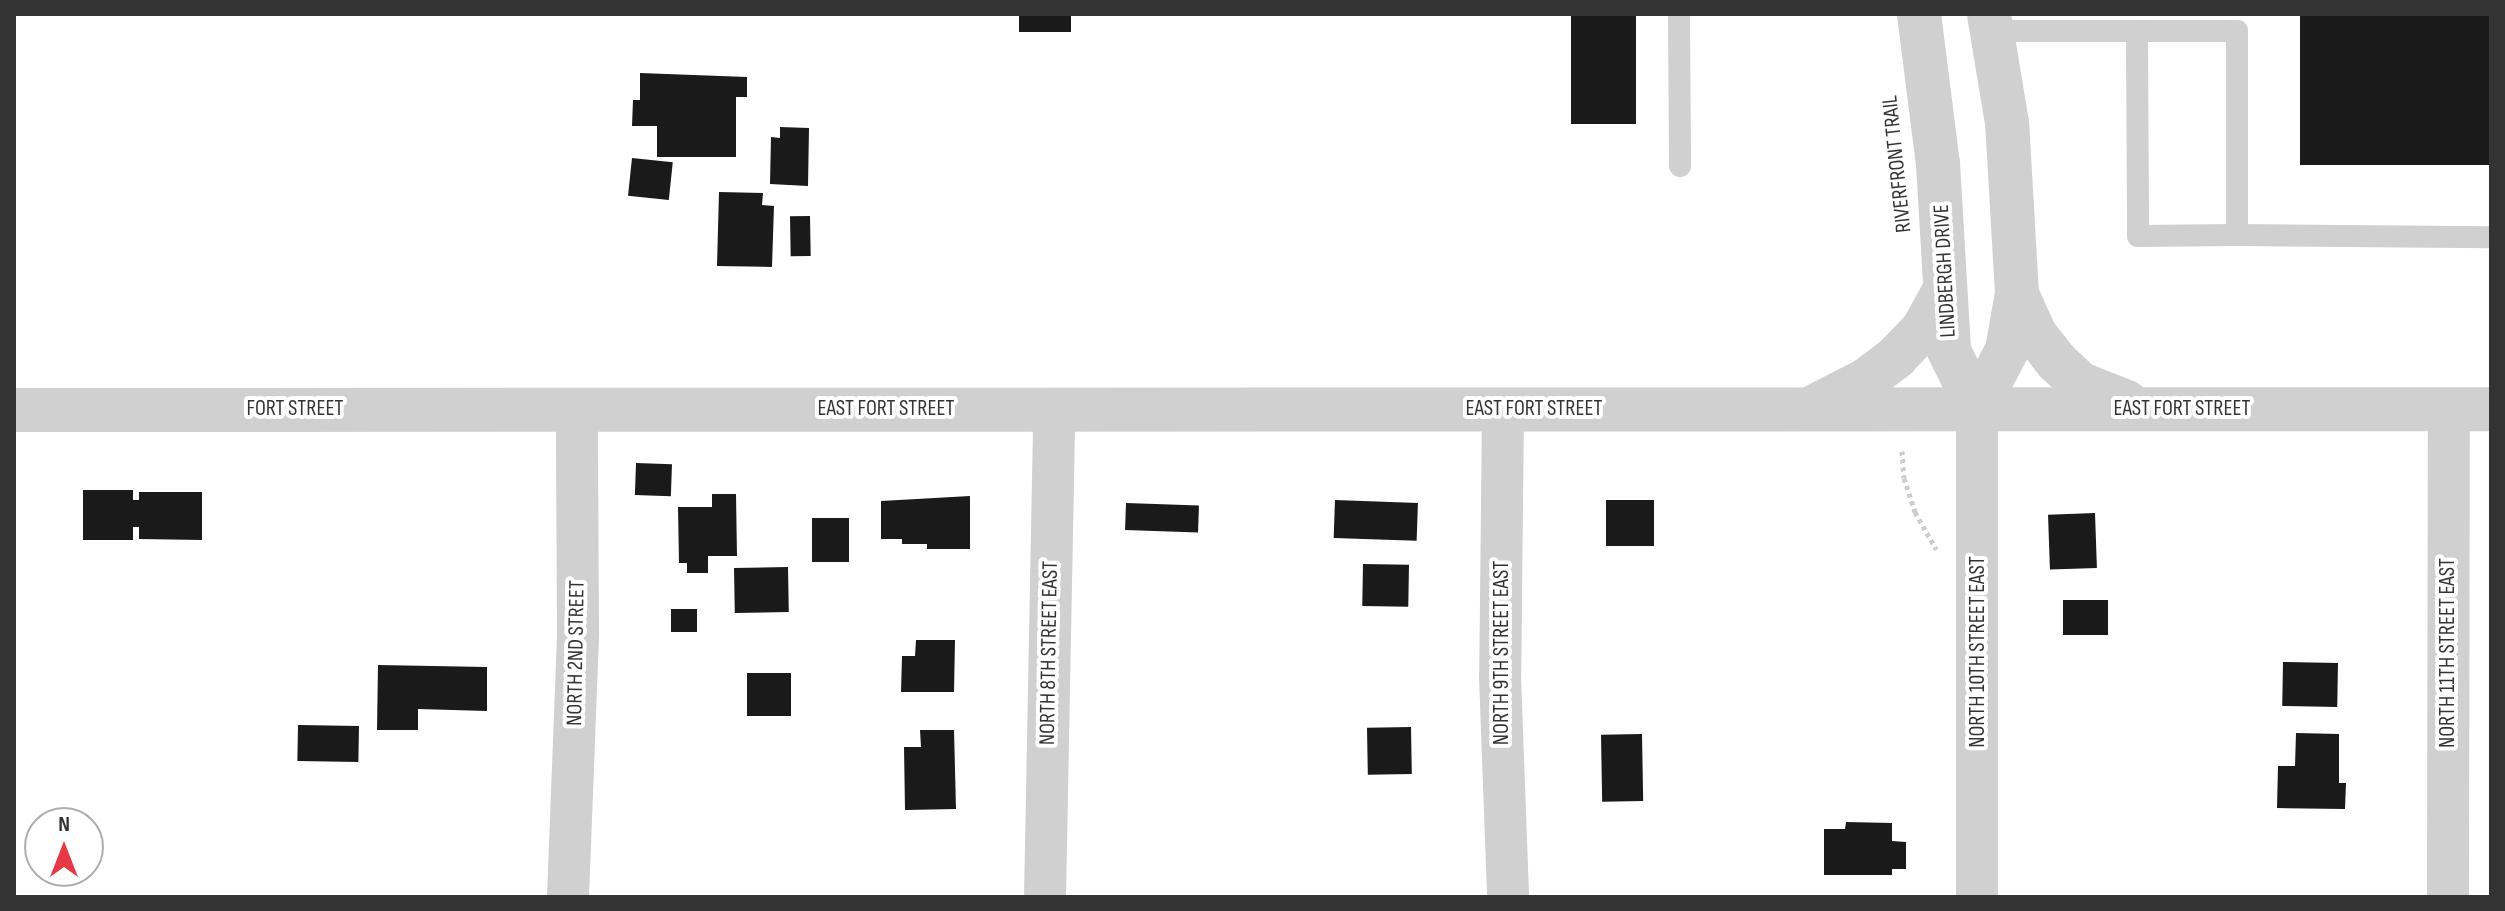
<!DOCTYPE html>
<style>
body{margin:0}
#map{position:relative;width:2505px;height:911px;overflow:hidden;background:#fff;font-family:"Sofia Sans Condensed",sans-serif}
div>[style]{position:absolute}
.building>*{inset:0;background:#1a1a1a;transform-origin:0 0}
.path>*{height:5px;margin-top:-2.5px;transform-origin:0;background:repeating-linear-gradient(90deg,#cdcdcd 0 4px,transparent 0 8px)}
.service>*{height:22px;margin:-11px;padding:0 11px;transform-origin:11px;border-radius:11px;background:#d0d0d0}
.minor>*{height:42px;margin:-21px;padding:0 21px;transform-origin:21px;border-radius:21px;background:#d0d0d0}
.tertiary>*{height:44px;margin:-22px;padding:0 22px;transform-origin:22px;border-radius:22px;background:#d0d0d0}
span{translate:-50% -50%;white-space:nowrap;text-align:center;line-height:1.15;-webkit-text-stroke:8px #fff;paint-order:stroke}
.street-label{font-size:22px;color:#333}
.frame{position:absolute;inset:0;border:16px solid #333;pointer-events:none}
.north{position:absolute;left:24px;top:807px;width:80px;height:80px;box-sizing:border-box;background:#fff;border:2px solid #adadad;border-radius:50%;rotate:0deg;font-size:22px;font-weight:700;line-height:32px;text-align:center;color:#333}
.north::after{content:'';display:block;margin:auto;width:28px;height:36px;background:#e63946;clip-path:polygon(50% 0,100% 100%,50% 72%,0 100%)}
</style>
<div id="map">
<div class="building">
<div style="left:1019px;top:14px;width:52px;height:18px"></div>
<div style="left:1571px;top:14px;width:65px;height:110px"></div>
<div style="left:2300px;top:14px;width:191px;height:151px"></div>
<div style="clip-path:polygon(640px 73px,747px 77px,747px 97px,736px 97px,736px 157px,657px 157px,657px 126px,632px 126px,633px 100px,640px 100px)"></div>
<div style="clip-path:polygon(780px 127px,809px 128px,808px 186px,770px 184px,771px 137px,780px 138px)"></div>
<div style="left:632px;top:158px;width:41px;height:38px;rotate:6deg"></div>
<div style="clip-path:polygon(719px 192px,763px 193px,762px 205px,774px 206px,772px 267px,717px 266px)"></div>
<div style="left:810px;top:216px;width:40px;height:20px;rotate:89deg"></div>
<div style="left:636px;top:463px;width:36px;height:32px;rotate:2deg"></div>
<div style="clip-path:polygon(83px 490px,133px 490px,133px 500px,139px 500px,139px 492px,202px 492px,202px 540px,139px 539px,139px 527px,133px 527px,133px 540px,83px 540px)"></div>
<div style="clip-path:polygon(712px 494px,736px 494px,737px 556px,708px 556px,708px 573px,687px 573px,687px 563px,679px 563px,678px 507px,712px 507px)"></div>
<div style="clip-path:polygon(970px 496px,970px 549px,927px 549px,927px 544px,902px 544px,902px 539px,881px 539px,881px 501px)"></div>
<div style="left:1335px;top:500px;width:83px;height:38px;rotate:2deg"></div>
<div style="left:1606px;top:500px;width:48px;height:46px"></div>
<div style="left:1126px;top:503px;width:73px;height:27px;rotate:2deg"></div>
<div style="left:2095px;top:513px;width:55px;height:47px;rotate:88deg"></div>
<div style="left:812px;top:518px;width:37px;height:44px"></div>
<div style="left:1363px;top:564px;width:46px;height:42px;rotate:1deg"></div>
<div style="left:788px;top:567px;width:45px;height:54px;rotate:89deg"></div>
<div style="left:2063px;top:600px;width:45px;height:35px"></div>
<div style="left:697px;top:609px;width:23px;height:26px;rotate:90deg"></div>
<div style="clip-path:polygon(916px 640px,955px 640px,954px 692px,901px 692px,902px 656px,915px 656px)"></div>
<div style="left:2283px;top:662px;width:55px;height:44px;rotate:1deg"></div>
<div style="clip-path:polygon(378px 665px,487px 667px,487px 711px,418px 709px,418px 730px,377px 730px)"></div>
<div style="left:791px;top:673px;width:43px;height:44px;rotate:90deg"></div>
<div style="left:298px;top:725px;width:61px;height:36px;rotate:1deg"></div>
<div style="left:1411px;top:727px;width:47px;height:44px;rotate:89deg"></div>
<div style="clip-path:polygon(920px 730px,954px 730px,956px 809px,905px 810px,904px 747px,921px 747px)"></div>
<div style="clip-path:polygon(2296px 733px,2339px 734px,2339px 783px,2346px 783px,2345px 809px,2277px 808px,2278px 766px,2295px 766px)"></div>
<div style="left:1642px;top:734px;width:67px;height:41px;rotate:89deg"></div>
<div style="clip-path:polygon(1846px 822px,1892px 823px,1892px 841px,1906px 842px,1906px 869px,1892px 869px,1892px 875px,1824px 875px,1824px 829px,1845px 829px)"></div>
</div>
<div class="path">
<div style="left:1902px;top:451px;width:27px;rotate:86deg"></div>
<div style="left:1904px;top:478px;width:36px;rotate:72deg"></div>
<div style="left:1915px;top:512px;width:43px;rotate:60.4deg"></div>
</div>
<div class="service">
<div style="left:1679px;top:14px;width:152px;rotate:89.6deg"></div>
<div style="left:1993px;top:31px;width:244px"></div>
<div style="left:2237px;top:31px;width:204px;rotate:90deg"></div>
<div style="left:2237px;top:235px;width:254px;rotate:0.5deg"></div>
<div style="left:2137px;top:31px;width:205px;rotate:89.7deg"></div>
<div style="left:2138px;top:236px;width:99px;rotate:-0.6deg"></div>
</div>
<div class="minor">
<div style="left:1977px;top:407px;width:490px;rotate:90deg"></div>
<div style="left:1503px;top:409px;width:267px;rotate:90.6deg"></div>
<div style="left:1500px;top:676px;width:221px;rotate:87.9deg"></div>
<div style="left:568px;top:897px;width:264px;rotate:-87.8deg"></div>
<div style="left:578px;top:633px;width:224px;rotate:-90.3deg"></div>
<div style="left:1045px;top:897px;width:488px;rotate:-88.9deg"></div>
<div style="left:2448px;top:897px;width:488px;rotate:-89.9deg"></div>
</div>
<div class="tertiary">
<div style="left:1919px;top:14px;width:151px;rotate:82.8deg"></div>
<div style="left:1938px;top:164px;width:187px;rotate:86.6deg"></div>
<div style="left:1949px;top:351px;width:63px;rotate:63.4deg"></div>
<div style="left:2017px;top:294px;width:44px;rotate:65.8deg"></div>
<div style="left:2035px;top:334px;width:36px;rotate:52deg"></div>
<div style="left:2057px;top:362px;width:33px;rotate:43deg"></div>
<div style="left:2081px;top:384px;width:49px;rotate:21.4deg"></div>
<div style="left:1815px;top:406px;width:57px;rotate:-27deg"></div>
<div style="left:1866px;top:380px;width:38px;rotate:-37deg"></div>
<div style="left:1896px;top:357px;width:39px;rotate:-46deg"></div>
<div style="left:1923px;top:329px;width:43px;rotate:-61.1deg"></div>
<div style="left:1977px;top:407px;width:64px;rotate:-62.2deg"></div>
<div style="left:2007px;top:350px;width:57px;rotate:-79.9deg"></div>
<div style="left:2017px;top:294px;width:171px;rotate:-93.3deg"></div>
<div style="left:2007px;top:123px;width:110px;rotate:-99.4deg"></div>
<div style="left:14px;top:410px;width:2477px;rotate:-0.02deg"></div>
</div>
<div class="street-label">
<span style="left:1897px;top:164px;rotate:-96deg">RIVERFRONT TRAIL</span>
<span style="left:1945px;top:271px;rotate:-93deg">LINDBERGH DRIVE</span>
<span style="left:295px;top:409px">FORT STREET</span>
<span style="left:886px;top:409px">EAST FORT STREET</span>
<span style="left:1534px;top:409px">EAST FORT STREET</span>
<span style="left:2182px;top:409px">EAST FORT STREET</span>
<span style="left:1978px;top:652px;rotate:-90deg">NORTH 10TH STREET EAST</span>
<span style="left:576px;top:653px;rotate:-89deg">NORTH 2ND STREET</span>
<span style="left:1049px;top:653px;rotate:-89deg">NORTH 8TH STREET EAST</span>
<span style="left:1502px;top:653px;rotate:-90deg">NORTH 9TH STREET EAST</span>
<span style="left:2448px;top:653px;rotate:-90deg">NORTH 11TH STREET EAST</span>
</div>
<div class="frame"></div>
<div class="north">N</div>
</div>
